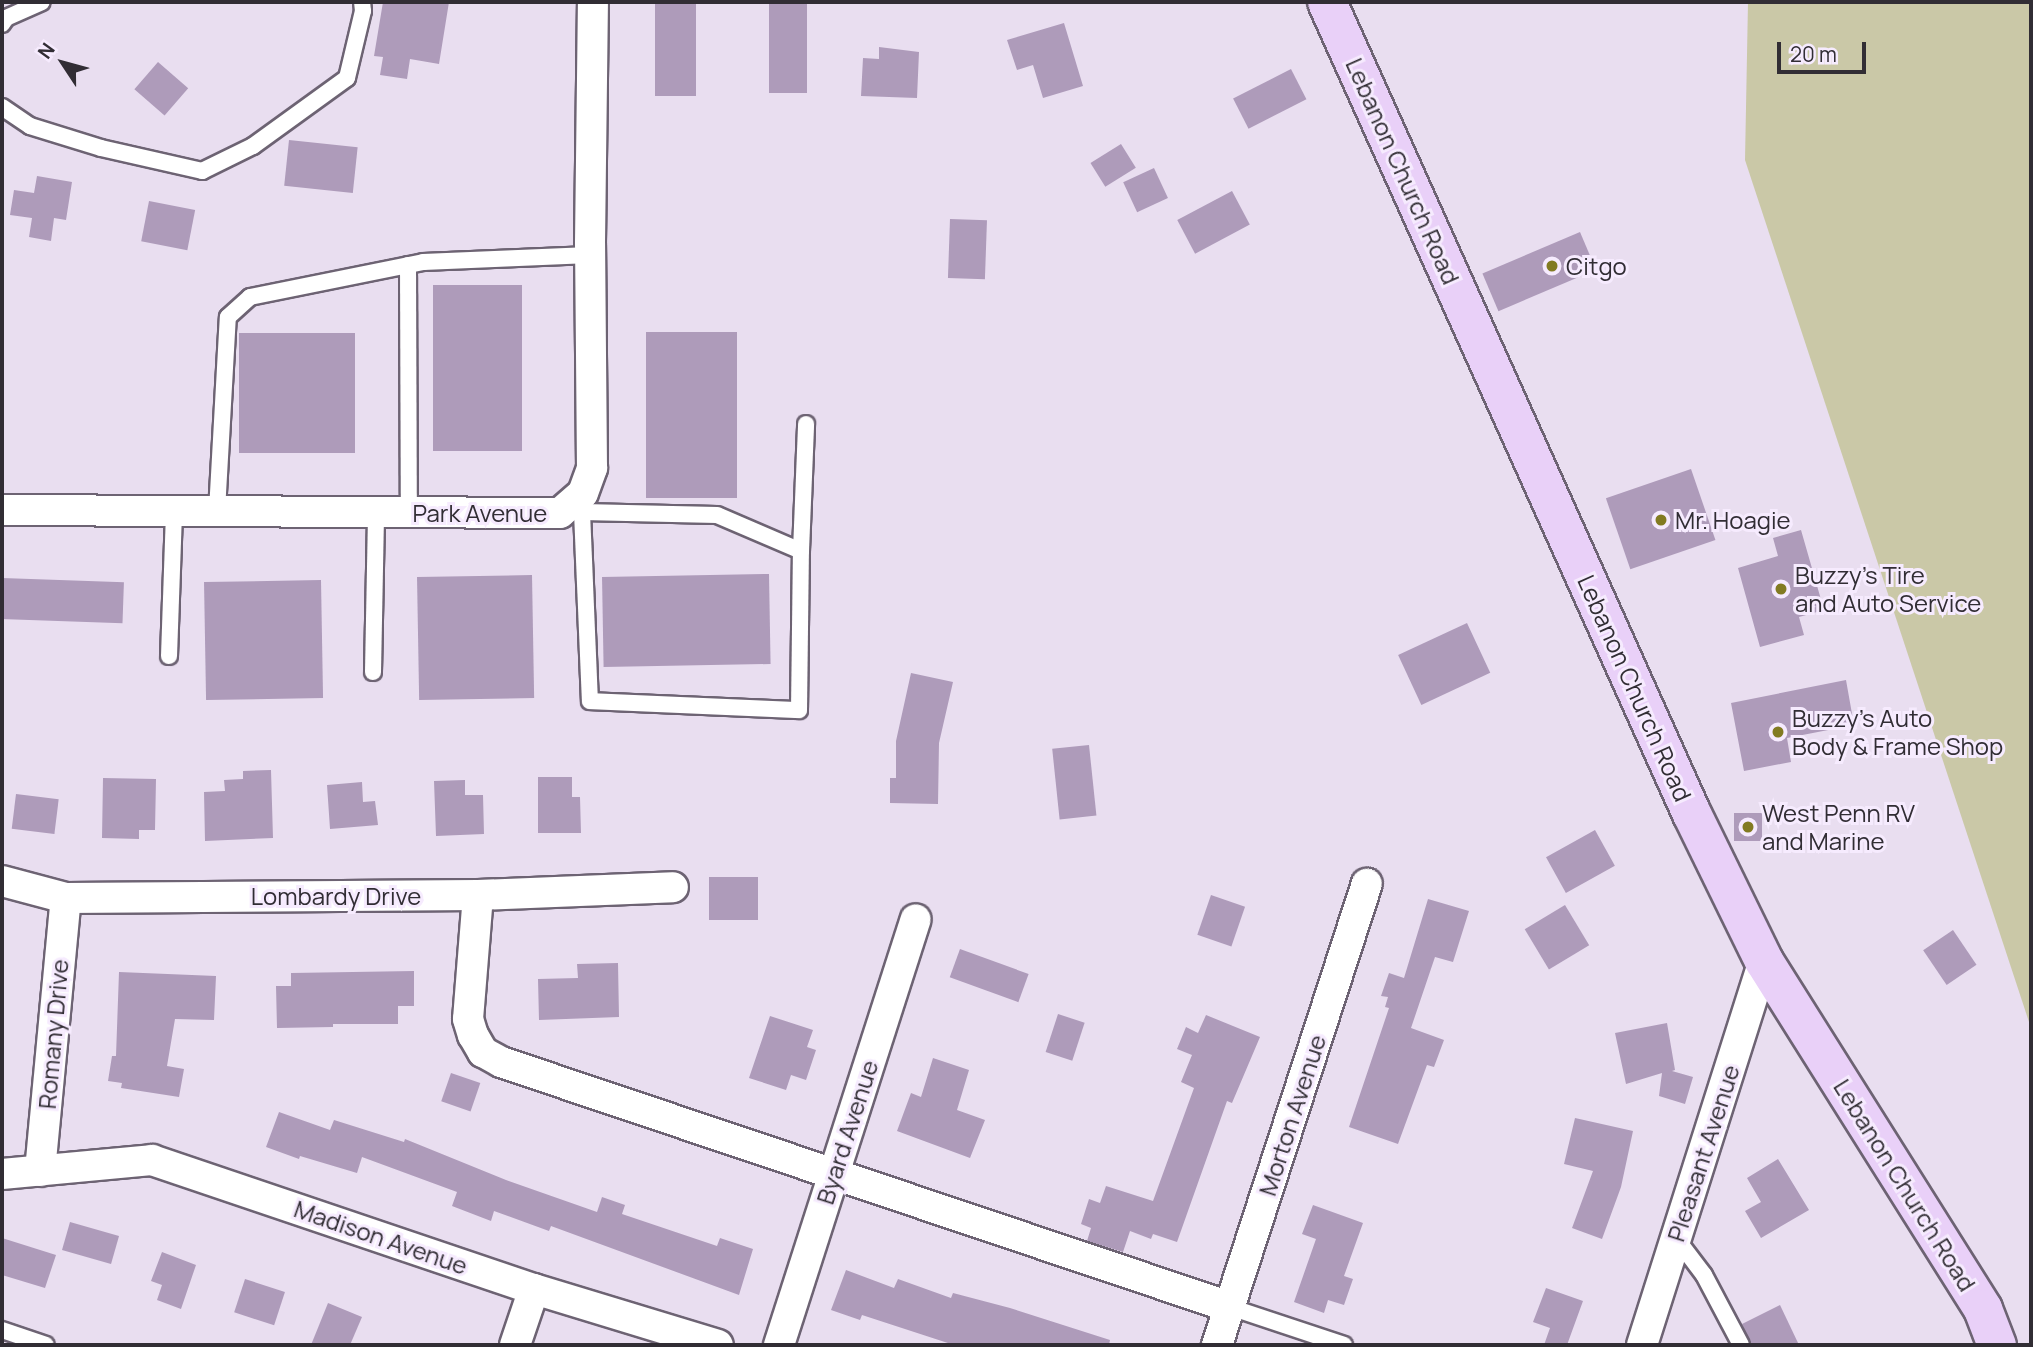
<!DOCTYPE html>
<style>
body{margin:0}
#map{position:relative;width:2033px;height:1347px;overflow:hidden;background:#e9def0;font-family:Manrope,sans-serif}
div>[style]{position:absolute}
.green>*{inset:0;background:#cac8a7}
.building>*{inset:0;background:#ae9bba;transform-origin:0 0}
.roads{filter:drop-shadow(2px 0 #6d6373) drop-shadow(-2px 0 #6d6373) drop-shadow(0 2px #6d6373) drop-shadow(0 -2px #6d6373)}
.service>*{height:16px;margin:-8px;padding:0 8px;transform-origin:8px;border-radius:8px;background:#fff}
.minor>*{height:30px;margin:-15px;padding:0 15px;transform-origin:15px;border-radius:15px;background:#fff}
.primary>*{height:38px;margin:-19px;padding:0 19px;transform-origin:19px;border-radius:19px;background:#e9d0f8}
.dots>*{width:19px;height:19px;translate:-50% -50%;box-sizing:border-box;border:4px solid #f6ebfe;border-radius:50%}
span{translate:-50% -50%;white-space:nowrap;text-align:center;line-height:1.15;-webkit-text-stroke:6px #f6ebfe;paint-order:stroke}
.street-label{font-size:24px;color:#312d34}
.poi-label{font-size:24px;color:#312d34}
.left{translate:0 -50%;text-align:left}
.frame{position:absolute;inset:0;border:4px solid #312d34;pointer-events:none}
.north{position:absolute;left:28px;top:28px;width:70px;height:70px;-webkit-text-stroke:5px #f6ebfe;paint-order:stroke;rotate:306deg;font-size:19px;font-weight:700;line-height:28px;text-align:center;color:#312d34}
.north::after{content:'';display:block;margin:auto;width:24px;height:32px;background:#312d34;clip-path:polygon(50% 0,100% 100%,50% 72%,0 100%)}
.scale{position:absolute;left:1777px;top:42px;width:89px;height:32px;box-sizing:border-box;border:4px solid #312d34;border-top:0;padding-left:9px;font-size:21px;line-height:24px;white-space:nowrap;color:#312d34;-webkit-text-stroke:5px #f6ebfe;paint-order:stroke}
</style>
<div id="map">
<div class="green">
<div style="clip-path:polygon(1748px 2px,2031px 2px,2031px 1028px,1745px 160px)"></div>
</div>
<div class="building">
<div style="clip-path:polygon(383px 2px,449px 2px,439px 64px,410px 59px,407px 79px,380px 75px,383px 57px,374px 56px)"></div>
<div style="left:655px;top:2px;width:41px;height:94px"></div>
<div style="left:769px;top:2px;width:38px;height:91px"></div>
<div style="clip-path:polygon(1064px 23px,1083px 86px,1043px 98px,1033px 65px,1017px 70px,1007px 40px)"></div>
<div style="clip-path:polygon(879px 47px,919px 52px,917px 98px,861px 96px,863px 58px,879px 59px)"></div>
<div style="left:158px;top:62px;width:40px;height:36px;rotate:41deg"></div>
<div style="left:1291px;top:69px;width:34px;height:65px;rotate:63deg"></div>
<div style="left:289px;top:140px;width:69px;height:46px;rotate:6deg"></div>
<div style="left:1121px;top:144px;width:28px;height:36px;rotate:58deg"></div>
<div style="left:1154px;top:168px;width:33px;height:34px;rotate:65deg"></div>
<div style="clip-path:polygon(37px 176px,72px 182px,66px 220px,54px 218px,51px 241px,29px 237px,32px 218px,10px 215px,14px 190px,34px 193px)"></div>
<div style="left:1232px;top:191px;width:38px;height:62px;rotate:62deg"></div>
<div style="left:149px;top:201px;width:47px;height:41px;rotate:11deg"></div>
<div style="left:950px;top:219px;width:37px;height:59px;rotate:2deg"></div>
<div style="left:1580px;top:232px;width:41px;height:106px;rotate:67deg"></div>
<div style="left:433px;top:285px;width:89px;height:166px"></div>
<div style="left:737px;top:332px;width:166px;height:91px;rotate:90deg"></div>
<div style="left:239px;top:333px;width:116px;height:120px"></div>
<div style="left:1691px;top:469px;width:75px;height:90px;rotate:71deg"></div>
<div style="clip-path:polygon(1801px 530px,1824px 610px,1799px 617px,1804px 635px,1760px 647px,1738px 568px,1778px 556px,1773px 538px)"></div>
<div style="left:769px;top:574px;width:90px;height:167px;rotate:89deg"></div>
<div style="left:532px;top:575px;width:123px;height:115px;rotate:89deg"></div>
<div style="left:2px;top:578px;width:122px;height:41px;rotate:2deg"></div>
<div style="left:321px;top:580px;width:118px;height:117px;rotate:89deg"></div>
<div style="left:1467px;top:623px;width:55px;height:76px;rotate:65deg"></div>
<div style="clip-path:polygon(911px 673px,953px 682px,939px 743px,938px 804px,890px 803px,890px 778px,896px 778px,896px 741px)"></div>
<div style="clip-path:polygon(1846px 680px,1854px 725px,1787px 738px,1791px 762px,1744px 771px,1731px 703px)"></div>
<div style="left:1089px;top:745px;width:71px;height:37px;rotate:84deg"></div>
<div style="clip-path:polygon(271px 770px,273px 838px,205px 841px,204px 792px,225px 791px,224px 780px,243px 779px,243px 771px)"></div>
<div style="clip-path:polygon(538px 777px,572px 777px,572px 797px,580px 797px,581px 833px,538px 833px)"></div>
<div style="clip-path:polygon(103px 778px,156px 779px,155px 830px,139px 830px,139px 839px,102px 838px)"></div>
<div style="clip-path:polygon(465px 780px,465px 795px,483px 795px,484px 834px,436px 836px,434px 781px)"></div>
<div style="clip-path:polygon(362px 782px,363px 802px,375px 801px,378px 825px,330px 829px,327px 785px)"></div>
<div style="left:16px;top:794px;width:43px;height:35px;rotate:7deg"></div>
<div style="left:1734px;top:813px;width:28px;height:28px"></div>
<div style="left:1595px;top:830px;width:41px;height:56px;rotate:61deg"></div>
<div style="left:709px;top:877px;width:49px;height:43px"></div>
<div style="left:1211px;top:895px;width:36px;height:42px;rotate:19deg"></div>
<div style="clip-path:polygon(1428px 899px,1469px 911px,1453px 962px,1435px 957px,1411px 1028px,1444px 1040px,1434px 1067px,1427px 1065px,1398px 1144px,1349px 1127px,1389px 1008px,1385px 1007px,1388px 997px,1381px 996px,1389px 973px,1404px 978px)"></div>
<div style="left:1565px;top:905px;width:47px;height:47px;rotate:59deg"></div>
<div style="left:1953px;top:930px;width:42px;height:36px;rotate:56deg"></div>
<div style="left:960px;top:949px;width:73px;height:30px;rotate:20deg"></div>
<div style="clip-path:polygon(618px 963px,619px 1017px,539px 1020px,538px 979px,578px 978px,577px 964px)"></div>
<div style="clip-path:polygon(414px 971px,414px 1006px,398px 1006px,398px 1024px,333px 1024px,333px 1027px,277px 1028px,276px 986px,291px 986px,291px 973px)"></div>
<div style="clip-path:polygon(119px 972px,216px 976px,214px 1020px,175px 1019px,167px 1066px,184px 1069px,179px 1097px,121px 1088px,122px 1083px,108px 1081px,112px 1056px,116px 1056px)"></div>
<div style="left:1058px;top:1014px;width:28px;height:40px;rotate:18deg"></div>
<div style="clip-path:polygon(1206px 1015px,1260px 1037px,1232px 1103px,1227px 1101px,1177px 1242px,1153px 1234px,1151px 1239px,1130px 1231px,1123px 1252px,1087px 1241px,1091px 1228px,1081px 1224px,1089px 1199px,1100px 1203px,1106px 1186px,1153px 1201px,1194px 1088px,1181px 1082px,1192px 1055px,1177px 1049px,1186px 1027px,1198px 1033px)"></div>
<div style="clip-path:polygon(770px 1016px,813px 1030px,807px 1047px,816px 1050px,806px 1080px,791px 1075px,786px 1090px,749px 1078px)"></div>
<div style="clip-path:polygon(1667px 1023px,1675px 1070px,1672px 1071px,1693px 1077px,1685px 1104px,1659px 1096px,1662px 1073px,1626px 1084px,1615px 1033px)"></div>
<div style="clip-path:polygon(933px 1058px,969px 1070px,957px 1110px,985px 1120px,970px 1158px,897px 1131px,911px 1093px,921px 1097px)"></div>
<div style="left:451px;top:1073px;width:31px;height:30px;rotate:19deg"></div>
<div style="clip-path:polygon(279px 1112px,330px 1130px,334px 1120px,404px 1142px,405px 1139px,506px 1180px,597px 1212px,602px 1197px,625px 1205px,622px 1214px,717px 1246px,720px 1238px,753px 1249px,739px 1295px,551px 1226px,549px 1231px,494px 1211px,491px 1221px,452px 1206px,457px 1192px,362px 1157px,357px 1173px,300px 1156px,299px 1159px,266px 1147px)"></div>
<div style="clip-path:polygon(1575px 1118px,1633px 1131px,1621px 1187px,1602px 1239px,1572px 1228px,1593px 1171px,1564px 1164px)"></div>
<div style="clip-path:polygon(1778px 1159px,1809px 1210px,1761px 1238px,1745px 1211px,1761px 1202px,1747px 1178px)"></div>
<div style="clip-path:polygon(1313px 1205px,1363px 1223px,1344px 1276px,1353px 1279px,1344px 1305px,1328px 1300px,1324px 1313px,1294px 1302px,1316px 1239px,1302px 1234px)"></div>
<div style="left:70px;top:1222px;width:51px;height:29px;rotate:16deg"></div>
<div style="clip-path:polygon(2px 1238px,56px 1255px,45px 1288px,2px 1275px)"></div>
<div style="clip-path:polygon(162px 1252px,196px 1265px,181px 1309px,157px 1300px,162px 1285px,151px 1281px)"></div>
<div style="clip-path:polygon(846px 1270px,894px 1288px,898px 1279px,951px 1298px,953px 1293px,1010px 1308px,1110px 1340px,1109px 1345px,954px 1345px,862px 1315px,860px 1320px,831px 1310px)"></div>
<div style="left:245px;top:1279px;width:42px;height:35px;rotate:18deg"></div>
<div style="clip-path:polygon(1546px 1288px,1583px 1301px,1567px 1345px,1544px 1345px,1550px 1328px,1533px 1322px)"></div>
<div style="clip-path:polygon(328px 1303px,362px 1317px,350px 1345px,311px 1345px)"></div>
<div style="clip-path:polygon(1780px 1305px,1799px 1345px,1751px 1345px,1742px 1324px)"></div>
</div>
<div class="roads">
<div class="service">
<div style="left:2px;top:24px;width:7px;rotate:-56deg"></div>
<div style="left:6px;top:18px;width:39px;rotate:-24deg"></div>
<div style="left:2px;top:107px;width:34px;rotate:34deg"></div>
<div style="left:30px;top:126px;width:74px;rotate:17.2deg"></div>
<div style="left:101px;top:148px;width:104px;rotate:12.8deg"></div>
<div style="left:202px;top:171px;width:57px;rotate:-26.1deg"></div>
<div style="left:253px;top:146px;width:116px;rotate:-35.9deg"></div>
<div style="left:347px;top:78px;width:69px;rotate:-76.6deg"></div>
<div style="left:363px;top:11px;width:9px;rotate:-96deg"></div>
<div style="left:408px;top:265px;width:247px;rotate:89.8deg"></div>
<div style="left:217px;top:511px;width:194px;rotate:-86.8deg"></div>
<div style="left:228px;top:317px;width:30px;rotate:-42deg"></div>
<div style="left:250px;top:297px;width:177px;rotate:-11.4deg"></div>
<div style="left:423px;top:262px;width:167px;rotate:-2.4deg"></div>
<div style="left:582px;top:512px;width:189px;rotate:87.6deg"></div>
<div style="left:590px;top:701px;width:209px;rotate:2.5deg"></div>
<div style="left:799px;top:710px;width:159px;rotate:-89.3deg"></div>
<div style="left:801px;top:551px;width:91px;rotate:-156.8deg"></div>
<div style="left:717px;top:515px;width:135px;rotate:-178.7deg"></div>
<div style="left:582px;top:512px;width:17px;rotate:-87deg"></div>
<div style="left:801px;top:551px;width:127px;rotate:-87.7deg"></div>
<div style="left:169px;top:656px;width:145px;rotate:-88deg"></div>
<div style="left:373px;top:672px;width:160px;rotate:-88.9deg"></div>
<div style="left:1676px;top:1238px;width:46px;rotate:52.9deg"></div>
<div style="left:1704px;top:1275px;width:79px;rotate:62.1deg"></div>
<div style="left:1230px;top:1307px;width:120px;rotate:18.4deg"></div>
<div style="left:2px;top:1330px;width:46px;rotate:18.8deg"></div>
</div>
<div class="minor">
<div style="left:2px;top:510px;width:558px;rotate:0.31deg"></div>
<div style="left:560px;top:513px;width:30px;rotate:-41deg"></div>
<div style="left:583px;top:493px;width:27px;rotate:-70deg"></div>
<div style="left:592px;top:468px;width:225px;rotate:-90.5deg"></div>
<div style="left:590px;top:243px;width:241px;rotate:-89.3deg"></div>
<div style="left:2px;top:881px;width:66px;rotate:14.9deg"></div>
<div style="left:66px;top:898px;width:412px;rotate:-0.4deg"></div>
<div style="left:478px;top:895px;width:195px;rotate:-2.3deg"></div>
<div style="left:478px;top:895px;width:124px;rotate:94.6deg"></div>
<div style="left:468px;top:1019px;width:17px;rotate:73deg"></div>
<div style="left:473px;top:1035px;width:20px;rotate:60deg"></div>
<div style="left:483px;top:1052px;width:21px;rotate:29deg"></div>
<div style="left:501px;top:1062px;width:769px;rotate:18.58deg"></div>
<div style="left:40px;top:1171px;width:274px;rotate:-84.6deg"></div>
<div style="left:2px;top:1174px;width:151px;rotate:-5.3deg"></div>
<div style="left:152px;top:1160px;width:403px;rotate:18.7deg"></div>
<div style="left:534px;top:1289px;width:192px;rotate:16.9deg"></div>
<div style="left:515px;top:1345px;width:59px;rotate:-71.3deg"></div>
<div style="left:779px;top:1345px;width:447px;rotate:-72.2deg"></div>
<div style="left:1217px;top:1345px;width:485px;rotate:-72deg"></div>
<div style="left:1642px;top:1345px;width:403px;rotate:-72.4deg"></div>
</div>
<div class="primary">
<div style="left:1327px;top:2px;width:890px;rotate:65.8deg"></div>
<div style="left:1692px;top:814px;width:164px;rotate:63.9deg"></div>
<div style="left:1764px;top:961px;width:411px;rotate:57.8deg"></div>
<div style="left:1983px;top:1309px;width:39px;rotate:69deg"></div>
</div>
</div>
<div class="dots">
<div style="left:1552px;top:266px;background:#827b22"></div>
<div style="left:1661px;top:520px;background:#827b22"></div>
<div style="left:1781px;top:589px;background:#827b22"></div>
<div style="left:1778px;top:732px;background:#827b22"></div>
<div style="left:1748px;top:827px;background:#827b22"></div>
</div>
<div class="street-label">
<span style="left:1403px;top:171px;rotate:66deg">Lebanon Church Road</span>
<span style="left:480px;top:513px">Park Avenue</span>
<span style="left:1635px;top:688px;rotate:66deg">Lebanon Church Road</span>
<span style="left:336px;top:896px">Lombardy Drive</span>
<span style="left:53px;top:1034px;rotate:-85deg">Romany Drive</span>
<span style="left:1292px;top:1115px;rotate:-72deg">Morton Avenue</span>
<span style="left:847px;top:1132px;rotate:-72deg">Byard Avenue</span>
<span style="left:1703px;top:1153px;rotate:-72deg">Pleasant Avenue</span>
<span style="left:1905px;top:1185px;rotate:58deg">Lebanon Church Road</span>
<span style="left:381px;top:1237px;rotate:19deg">Madison Avenue</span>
</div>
<div class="poi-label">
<span class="left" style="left:1566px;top:266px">Citgo</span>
<span class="left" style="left:1675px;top:520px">Mr. Hoagie</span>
<span class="left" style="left:1795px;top:589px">Buzzy's Tire<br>and Auto Service</span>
<span class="left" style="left:1792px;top:732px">Buzzy's Auto<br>Body &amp; Frame Shop</span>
<span class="left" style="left:1762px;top:827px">West Penn RV<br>and Marine</span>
</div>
<div class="frame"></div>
<div class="north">N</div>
<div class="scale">20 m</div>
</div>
